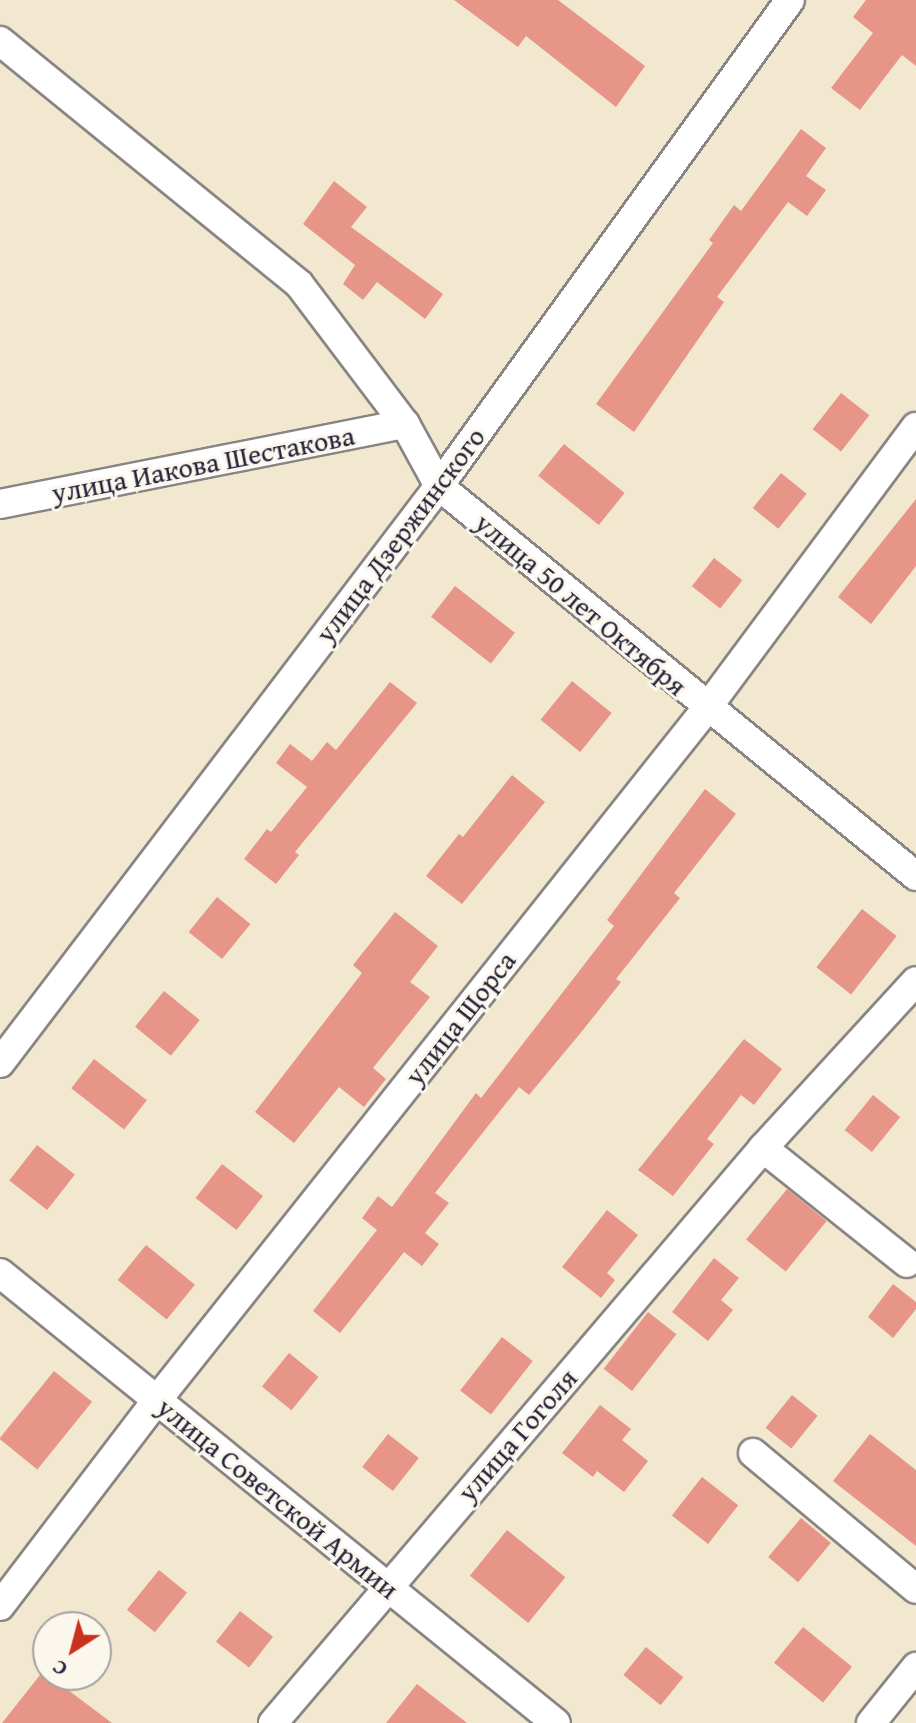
<!DOCTYPE html>
<meta charset="utf-8">
<style>
body{margin:0}
#map{position:relative;width:916px;height:1723px;overflow:hidden;background:#f2e8cf;font-family:"Gentium Book Plus",serif}
div>[style]{position:absolute}
.building>*{inset:0;background:#e69588;transform-origin:0 0}
.roads{filter:drop-shadow(2px 0 #8a8585) drop-shadow(-2px 0 #8a8585) drop-shadow(0 2px #8a8585) drop-shadow(0 -2px #8a8585)}
.minor>*{height:28px;margin:-14px;padding:0 14px;transform-origin:14px;border-radius:14px;background:#fff}
span{translate:-50% -50%;white-space:nowrap;text-align:center;line-height:1.15;-webkit-text-stroke:6px #fbf7ec;paint-order:stroke}
.street-label{font-size:28px;color:#22223b}
.north{position:absolute;left:32px;top:1611px;width:80px;height:80px;box-sizing:border-box;background:#fbf7ec;border:2px solid #a4a2a5;border-radius:50%;rotate:216deg;font-size:22px;font-weight:700;line-height:32px;text-align:center;color:#22223b}
.north::after{content:'';display:block;margin:auto;width:28px;height:36px;background:#c8321e;clip-path:polygon(50% 0,100% 100%,50% 72%,0 100%)}
</style>
<div id="map">
<div class="building">
<div style="clip-path:polygon(454px 0,558px 0,645px 66px,616px 107px,526px 36px,518px 47px)"></div>
<div style="clip-path:polygon(866px 0,916px 0,916px 66px,902px 55px,860px 110px,831px 88px,873px 33px,853px 17px)"></div>
<div style="clip-path:polygon(801px 129px,826px 148px,806px 176px,826px 190px,807px 216px,788px 202px,717px 297px,724px 302px,634px 432px,596px 404px,713px 243px,709px 240px,734px 205px,741px 211px)"></div>
<div style="clip-path:polygon(334px 181px,367px 207px,351px 227px,443px 294px,425px 319px,377px 282px,363px 300px,343px 284px,355px 265px,303px 224px)"></div>
<div style="left:841px;top:393px;width:36px;height:46px;rotate:38deg"></div>
<div style="left:564px;top:444px;width:78px;height:41px;rotate:39deg"></div>
<div style="left:781px;top:473px;width:33px;height:45px;rotate:39deg"></div>
<div style="clip-path:polygon(916px 499px,916px 566px,871px 624px,838px 597px)"></div>
<div style="left:714px;top:558px;width:36px;height:36px;rotate:38deg"></div>
<div style="left:455px;top:586px;width:76px;height:39px;rotate:38deg"></div>
<div style="left:572px;top:681px;width:51px;height:50px;rotate:39deg"></div>
<div style="clip-path:polygon(390px 682px,417px 703px,295px 852px,299px 855px,276px 884px,244px 859px,267px 829px,271px 832px,307px 787px,276px 763px,290px 744px,312px 761px,327px 742px,336px 750px)"></div>
<div style="clip-path:polygon(512px 775px,545px 802px,462px 904px,426px 876px,459px 834px,463px 837px)"></div>
<div style="clip-path:polygon(705px 789px,736px 814px,674px 893px,680px 898px,616px 979px,621px 982px,583px 1030px,529px 1095px,519px 1087px,435px 1193px,449px 1203px,425px 1233px,439px 1244px,422px 1266px,404px 1252px,340px 1333px,313px 1311px,377px 1230px,362px 1218px,378px 1196px,392px 1207px,476px 1093px,481px 1098px,614px 926px,607px 920px)"></div>
<div style="left:217px;top:897px;width:43px;height:45px;rotate:39deg"></div>
<div style="left:862px;top:909px;width:44px;height:74px;rotate:38deg"></div>
<div style="clip-path:polygon(395px 912px,438px 946px,410px 982px,430px 997px,373px 1068px,386px 1079px,364px 1107px,339px 1087px,294px 1143px,255px 1112px,362px 973px,353px 965px)"></div>
<div style="left:164px;top:991px;width:46px;height:46px;rotate:39deg"></div>
<div style="clip-path:polygon(744px 1039px,782px 1069px,754px 1105px,741px 1095px,707px 1139px,714px 1144px,673px 1196px,638px 1170px)"></div>
<div style="left:94px;top:1059px;width:67px;height:37px;rotate:38deg"></div>
<div style="left:873px;top:1095px;width:35px;height:45px;rotate:39deg"></div>
<div style="left:37px;top:1145px;width:48px;height:45px;rotate:38deg"></div>
<div style="left:222px;top:1164px;width:52px;height:43px;rotate:38deg"></div>
<div style="left:787px;top:1189px;width:51px;height:65px;rotate:39deg"></div>
<div style="clip-path:polygon(607px 1210px,638px 1235px,607px 1273px,615px 1280px,601px 1298px,562px 1267px)"></div>
<div style="left:146px;top:1245px;width:63px;height:45px;rotate:39deg"></div>
<div style="clip-path:polygon(714px 1258px,739px 1278px,721px 1300px,733px 1310px,708px 1341px,672px 1312px)"></div>
<div style="clip-path:polygon(893px 1284px,916px 1302px,916px 1309px,893px 1338px,868px 1317px)"></div>
<div style="left:648px;top:1312px;width:36px;height:72px;rotate:38deg"></div>
<div style="left:502px;top:1337px;width:39px;height:68px;rotate:38deg"></div>
<div style="left:289px;top:1353px;width:38px;height:43px;rotate:39deg"></div>
<div style="left:54px;top:1371px;width:49px;height:87px;rotate:39deg"></div>
<div style="left:792px;top:1395px;width:33px;height:42px;rotate:39deg"></div>
<div style="clip-path:polygon(600px 1405px,631px 1429px,622px 1440px,648px 1461px,624px 1492px,597px 1471px,593px 1477px,562px 1453px)"></div>
<div style="left:388px;top:1434px;width:39px;height:42px;rotate:38deg"></div>
<div style="clip-path:polygon(870px 1434px,916px 1470px,916px 1546px,833px 1481px)"></div>
<div style="left:702px;top:1477px;width:46px;height:49px;rotate:38deg"></div>
<div style="left:801px;top:1518px;width:39px;height:51px;rotate:40deg"></div>
<div style="left:507px;top:1530px;width:75px;height:59px;rotate:39deg"></div>
<div style="left:159px;top:1570px;width:36px;height:51px;rotate:39deg"></div>
<div style="left:240px;top:1611px;width:42px;height:39px;rotate:38deg"></div>
<div style="left:803px;top:1627px;width:63px;height:46px;rotate:39deg"></div>
<div style="left:646px;top:1647px;width:48px;height:36px;rotate:39deg"></div>
<div style="clip-path:polygon(44px 1670px,48px 1675px,112px 1723px,2px 1723px)"></div>
<div style="clip-path:polygon(417px 1684px,467px 1723px,386px 1723px)"></div>
</div>
<div class="roads">
<div class="minor">
<div style="left:0;top:41px;width:385px;rotate:39.1deg"></div>
<div style="left:299px;top:284px;width:176px;rotate:52.9deg"></div>
<div style="left:405px;top:424px;width:71px;rotate:61.3deg"></div>
<div style="left:439px;top:486px;width:616px;rotate:39.27deg"></div>
<div style="left:0;top:504px;width:413px;rotate:-11.2deg"></div>
<div style="left:0;top:1063px;width:725px;rotate:-52.73deg"></div>
<div style="left:439px;top:486px;width:599px;rotate:-54.16deg"></div>
<div style="left:763px;top:1148px;width:184px;rotate:38.6deg"></div>
<div style="left:0;top:1273px;width:715px;rotate:38.99deg"></div>
<div style="left:753px;top:1453px;width:212px;rotate:39.8deg"></div>
<div style="left:0;top:1606px;width:259px;rotate:-52.7deg"></div>
<div style="left:157px;top:1400px;width:884px;rotate:-51.52deg"></div>
<div style="left:707px;top:708px;width:350px;rotate:-53.4deg"></div>
<div style="left:273px;top:1723px;width:755px;rotate:-49.56deg"></div>
<div style="left:763px;top:1148px;width:226px;rotate:-47.5deg"></div>
<div style="left:871px;top:1723px;width:72px;rotate:-51.2deg"></div>
</div>
</div>
<div class="street-label">
<span style="left:203px;top:464px;rotate:-11deg">улица Иакова Шестакова</span>
<span style="left:400px;top:535px;rotate:-53deg">улица Дзержинского</span>
<span style="left:581px;top:604px;rotate:40deg">улица 50 лет Октября</span>
<span style="left:460px;top:1018px;rotate:-52deg">улица Щорса</span>
<span style="left:517px;top:1435px;rotate:-49deg">улица Гоголя</span>
<span style="left:278px;top:1498px;rotate:39deg">улица Советской Армии</span>
</div>
<div class="north">С</div>
</div>
